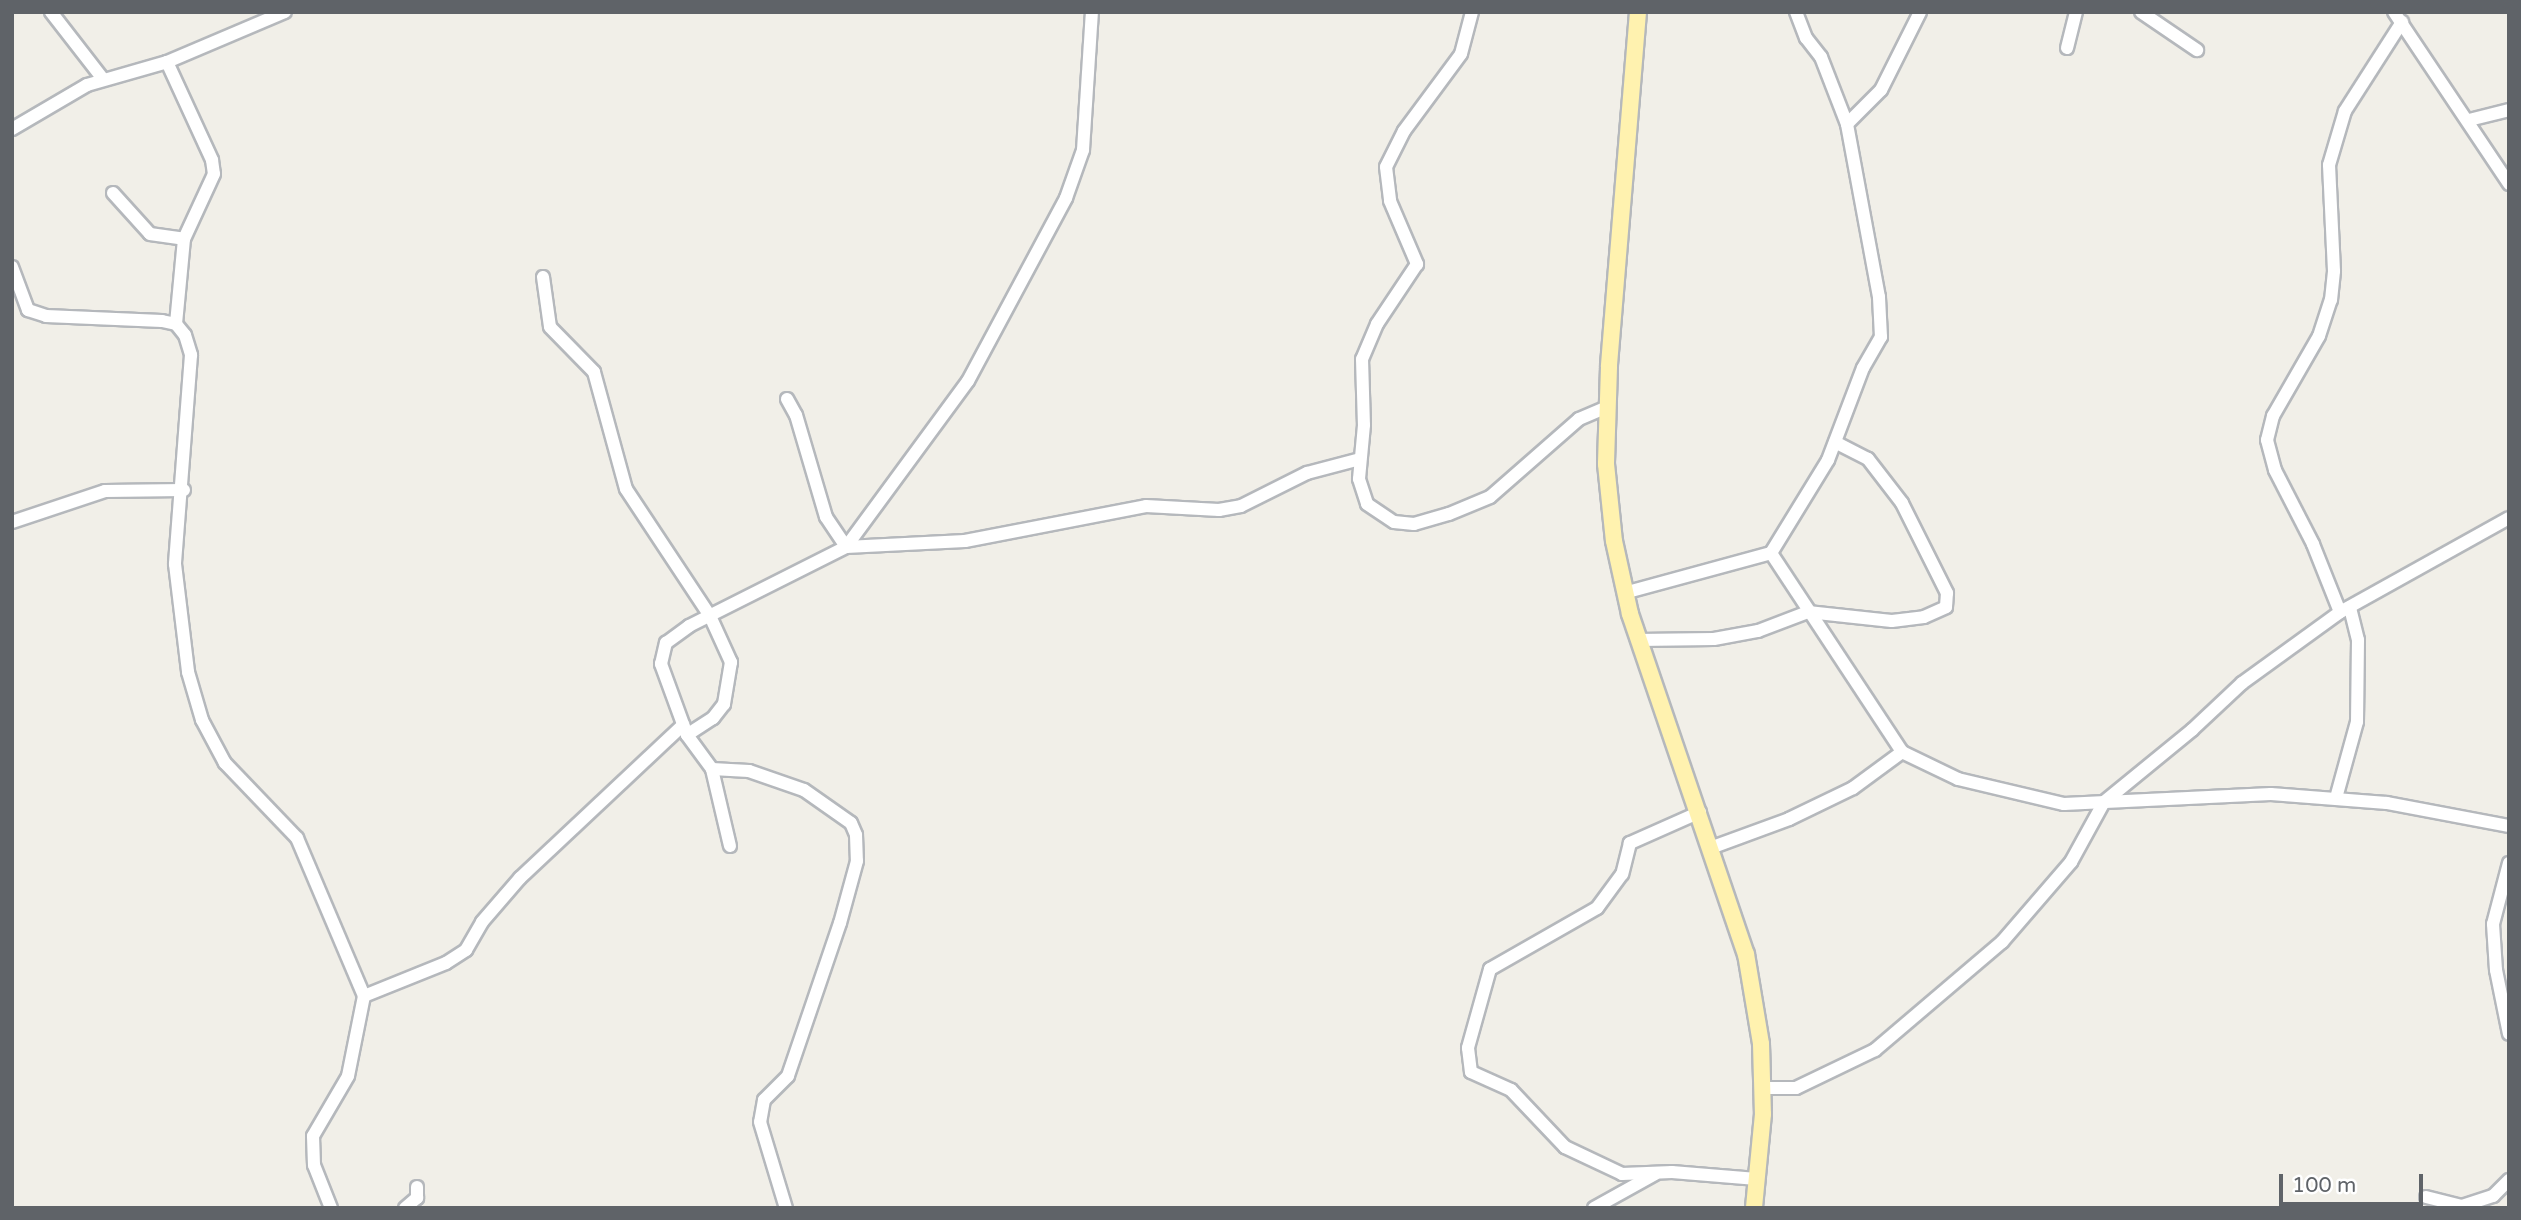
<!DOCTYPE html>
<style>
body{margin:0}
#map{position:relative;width:2521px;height:1220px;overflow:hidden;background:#f1efe8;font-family:"Varela Round",sans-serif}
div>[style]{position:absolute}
.roads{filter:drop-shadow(2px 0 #b5b8bc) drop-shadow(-2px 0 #b5b8bc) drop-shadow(0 2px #b5b8bc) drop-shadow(0 -2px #b5b8bc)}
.minor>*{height:12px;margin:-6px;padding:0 6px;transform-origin:6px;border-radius:6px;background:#fff}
.major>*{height:16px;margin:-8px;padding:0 8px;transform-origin:8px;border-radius:8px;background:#fff2af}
span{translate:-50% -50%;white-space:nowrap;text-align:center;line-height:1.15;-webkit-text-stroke:5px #fff;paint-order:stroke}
.frame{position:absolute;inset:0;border:14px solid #5f6368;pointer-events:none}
.scale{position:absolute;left:2279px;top:1174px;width:144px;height:32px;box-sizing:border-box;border:4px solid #5f6368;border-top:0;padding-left:9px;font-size:21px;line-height:24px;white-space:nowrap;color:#5f6368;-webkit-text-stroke:5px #fff;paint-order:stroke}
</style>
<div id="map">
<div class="roads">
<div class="minor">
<div style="left:51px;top:12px;width:85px;rotate:52.2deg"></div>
<div style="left:1472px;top:12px;width:43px;rotate:104.7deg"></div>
<div style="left:1461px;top:54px;width:96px;rotate:126.5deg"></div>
<div style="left:1404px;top:131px;width:40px;rotate:116.6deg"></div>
<div style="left:1386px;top:167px;width:34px;rotate:83deg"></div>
<div style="left:1390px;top:201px;width:69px;rotate:66.8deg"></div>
<div style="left:1417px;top:264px;width:72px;rotate:123.7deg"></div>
<div style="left:1377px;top:324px;width:38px;rotate:113deg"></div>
<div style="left:1362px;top:359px;width:66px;rotate:88.3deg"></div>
<div style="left:1364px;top:425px;width:54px;rotate:95.3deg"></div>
<div style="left:1359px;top:479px;width:26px;rotate:72deg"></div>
<div style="left:1367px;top:504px;width:32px;rotate:34deg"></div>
<div style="left:1394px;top:522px;width:20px;rotate:6deg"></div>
<div style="left:1414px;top:524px;width:36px;rotate:-16deg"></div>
<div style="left:1449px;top:514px;width:44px;rotate:-22.5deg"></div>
<div style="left:1490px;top:497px;width:118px;rotate:-41.2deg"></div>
<div style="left:1579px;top:419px;width:30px;rotate:-23deg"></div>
<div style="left:2141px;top:12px;width:68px;rotate:34.2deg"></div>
<div style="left:2394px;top:12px;width:207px;rotate:56.2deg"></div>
<div style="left:2067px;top:48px;width:37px;rotate:-76deg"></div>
<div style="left:167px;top:62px;width:108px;rotate:65.3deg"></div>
<div style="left:212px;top:160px;width:14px;rotate:82deg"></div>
<div style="left:214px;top:174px;width:72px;rotate:114.8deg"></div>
<div style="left:184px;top:239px;width:85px;rotate:95.4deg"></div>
<div style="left:2469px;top:120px;width:41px;rotate:-14deg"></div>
<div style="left:1847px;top:124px;width:48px;rotate:-45deg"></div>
<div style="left:1881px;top:90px;width:87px;rotate:-63.4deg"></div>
<div style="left:12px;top:129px;width:87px;rotate:-30.4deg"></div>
<div style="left:87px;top:85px;width:83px;rotate:-16deg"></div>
<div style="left:167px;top:62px;width:128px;rotate:-23deg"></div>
<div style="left:113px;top:193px;width:55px;rotate:47.9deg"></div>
<div style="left:150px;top:234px;width:34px;rotate:8deg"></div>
<div style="left:12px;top:267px;width:46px;rotate:69.6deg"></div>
<div style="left:28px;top:310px;width:19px;rotate:18deg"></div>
<div style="left:46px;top:316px;width:116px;rotate:2.5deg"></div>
<div style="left:162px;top:321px;width:14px;rotate:12deg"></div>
<div style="left:176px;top:324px;width:14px;rotate:51deg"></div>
<div style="left:185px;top:335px;width:21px;rotate:73deg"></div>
<div style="left:191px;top:355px;width:210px;rotate:94.4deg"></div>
<div style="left:175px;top:564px;width:109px;rotate:83.1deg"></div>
<div style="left:188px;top:672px;width:50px;rotate:73.7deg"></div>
<div style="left:202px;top:720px;width:49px;rotate:61.9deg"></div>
<div style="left:225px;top:763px;width:104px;rotate:46.2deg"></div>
<div style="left:297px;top:838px;width:172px;rotate:67deg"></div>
<div style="left:543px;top:277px;width:50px;rotate:82deg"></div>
<div style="left:550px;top:327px;width:63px;rotate:45.6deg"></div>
<div style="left:594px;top:372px;width:121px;rotate:74.7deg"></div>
<div style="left:626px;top:489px;width:152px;rotate:56.5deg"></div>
<div style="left:710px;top:616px;width:51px;rotate:65.5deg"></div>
<div style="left:731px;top:662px;width:43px;rotate:99.5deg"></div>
<div style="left:724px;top:704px;width:18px;rotate:128deg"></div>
<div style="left:713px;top:718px;width:31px;rotate:147deg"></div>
<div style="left:787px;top:399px;width:18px;rotate:61deg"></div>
<div style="left:796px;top:415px;width:106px;rotate:73.6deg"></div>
<div style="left:826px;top:517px;width:36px;rotate:56deg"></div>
<div style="left:12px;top:522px;width:98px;rotate:-18.4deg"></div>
<div style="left:105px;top:491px;width:79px;rotate:-0.7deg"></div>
<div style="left:846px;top:547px;width:206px;rotate:-53.7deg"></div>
<div style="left:968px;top:381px;width:208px;rotate:-61.8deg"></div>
<div style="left:1066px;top:198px;width:51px;rotate:-70.5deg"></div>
<div style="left:1083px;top:150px;width:138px;rotate:-86.3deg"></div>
<div style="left:1771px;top:553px;width:109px;rotate:-58.5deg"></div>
<div style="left:1828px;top:460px;width:98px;rotate:-69.2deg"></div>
<div style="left:1863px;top:368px;width:36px;rotate:-60deg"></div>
<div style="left:1881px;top:337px;width:40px;rotate:-92.9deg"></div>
<div style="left:1879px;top:297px;width:176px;rotate:-100.5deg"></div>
<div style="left:1847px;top:124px;width:72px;rotate:-111.2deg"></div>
<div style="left:1821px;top:57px;width:24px;rotate:-128deg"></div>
<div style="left:1806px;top:38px;width:28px;rotate:-111deg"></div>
<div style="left:1624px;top:593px;width:152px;rotate:-15.2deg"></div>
<div style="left:1771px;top:553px;width:238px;rotate:56.6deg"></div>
<div style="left:1902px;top:752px;width:62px;rotate:25.7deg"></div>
<div style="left:1958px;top:779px;width:109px;rotate:13.3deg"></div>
<div style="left:2064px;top:804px;width:207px;rotate:-2.8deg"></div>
<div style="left:2271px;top:794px;width:116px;rotate:4.4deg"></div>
<div style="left:2387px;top:803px;width:124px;rotate:10.7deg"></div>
<div style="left:2340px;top:612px;width:73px;rotate:-111.7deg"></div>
<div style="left:2313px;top:544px;width:83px;rotate:-117.2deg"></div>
<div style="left:2275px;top:470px;width:31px;rotate:-105deg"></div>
<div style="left:2267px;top:440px;width:25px;rotate:-76deg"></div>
<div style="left:2273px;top:416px;width:92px;rotate:-60.1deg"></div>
<div style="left:2319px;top:336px;width:38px;rotate:-72deg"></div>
<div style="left:2331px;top:300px;width:29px;rotate:-84deg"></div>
<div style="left:2334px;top:271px;width:106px;rotate:-92.7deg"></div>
<div style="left:2329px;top:165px;width:56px;rotate:-73.5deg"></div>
<div style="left:2345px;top:111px;width:106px;rotate:-57.4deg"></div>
<div style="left:1638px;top:640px;width:76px;rotate:-0.8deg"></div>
<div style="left:1714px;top:639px;width:45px;rotate:-10.3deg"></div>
<div style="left:1758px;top:631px;width:53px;rotate:-20.8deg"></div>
<div style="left:1808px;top:612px;width:84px;rotate:6.1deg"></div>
<div style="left:1892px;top:621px;width:32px;rotate:-7deg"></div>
<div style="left:1924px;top:617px;width:24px;rotate:-24deg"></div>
<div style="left:1946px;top:607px;width:14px;rotate:-86deg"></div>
<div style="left:1947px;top:593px;width:101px;rotate:-116.6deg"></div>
<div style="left:1902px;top:503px;width:56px;rotate:-127.7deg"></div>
<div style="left:1868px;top:459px;width:37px;rotate:-153deg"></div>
<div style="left:712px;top:769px;width:37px;rotate:3deg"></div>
<div style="left:749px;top:771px;width:58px;rotate:19.1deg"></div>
<div style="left:804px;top:790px;width:57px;rotate:35.1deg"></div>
<div style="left:851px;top:823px;width:13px;rotate:67deg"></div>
<div style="left:856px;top:835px;width:26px;rotate:88deg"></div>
<div style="left:857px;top:861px;width:64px;rotate:105.3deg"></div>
<div style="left:840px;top:923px;width:162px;rotate:108.8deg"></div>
<div style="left:788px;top:1076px;width:34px;rotate:135deg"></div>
<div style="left:764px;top:1100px;width:22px;rotate:100deg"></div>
<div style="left:760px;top:1122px;width:90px;rotate:73.2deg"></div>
<div style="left:2336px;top:798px;width:79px;rotate:-74.6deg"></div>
<div style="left:2357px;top:722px;width:82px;rotate:-89.3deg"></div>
<div style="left:2358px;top:640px;width:34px;rotate:-104deg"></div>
<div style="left:1700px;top:812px;width:77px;rotate:156.1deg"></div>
<div style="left:1630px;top:843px;width:32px;rotate:104deg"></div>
<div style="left:1622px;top:874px;width:42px;rotate:126.3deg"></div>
<div style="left:1597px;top:908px;width:123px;rotate:150.3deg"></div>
<div style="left:1490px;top:969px;width:82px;rotate:105.6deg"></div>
<div style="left:1468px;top:1048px;width:24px;rotate:83deg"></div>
<div style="left:1471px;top:1072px;width:44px;rotate:24.2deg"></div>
<div style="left:1511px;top:1090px;width:79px;rotate:46.5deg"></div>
<div style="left:1565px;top:1147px;width:63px;rotate:25.3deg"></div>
<div style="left:1622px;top:1174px;width:50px;rotate:-2.3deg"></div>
<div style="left:1672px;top:1172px;width:85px;rotate:4.7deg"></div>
<div style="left:730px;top:846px;width:79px;rotate:-103.2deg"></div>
<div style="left:712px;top:769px;width:42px;rotate:-126.3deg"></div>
<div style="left:687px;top:735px;width:76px;rotate:-110.1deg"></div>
<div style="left:661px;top:664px;width:22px;rotate:-77deg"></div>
<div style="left:666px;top:643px;width:29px;rotate:-36deg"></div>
<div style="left:689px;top:626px;width:176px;rotate:-26.7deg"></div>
<div style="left:846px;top:547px;width:119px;rotate:-2.9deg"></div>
<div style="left:965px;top:541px;width:184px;rotate:-10.9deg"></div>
<div style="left:1146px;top:506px;width:73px;rotate:3.1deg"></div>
<div style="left:1219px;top:510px;width:22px;rotate:-10deg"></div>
<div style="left:1241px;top:506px;width:74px;rotate:-26.6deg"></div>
<div style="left:1307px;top:473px;width:55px;rotate:-14.8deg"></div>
<div style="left:1713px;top:847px;width:81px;rotate:-20.2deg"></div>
<div style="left:1789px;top:819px;width:71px;rotate:-25.8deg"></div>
<div style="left:1853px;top:788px;width:61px;rotate:-36.3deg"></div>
<div style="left:2509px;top:863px;width:63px;rotate:104.7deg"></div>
<div style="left:2493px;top:924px;width:46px;rotate:86.3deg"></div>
<div style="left:2496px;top:970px;width:65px;rotate:78.5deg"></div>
<div style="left:1762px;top:1088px;width:34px"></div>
<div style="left:1796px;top:1088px;width:88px;rotate:-25.7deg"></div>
<div style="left:1875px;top:1050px;width:167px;rotate:-40.4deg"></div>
<div style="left:2002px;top:942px;width:106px;rotate:-49.2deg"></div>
<div style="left:2071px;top:862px;width:68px;rotate:-61.2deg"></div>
<div style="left:2104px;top:802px;width:114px;rotate:-39.3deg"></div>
<div style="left:2192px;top:730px;width:69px;rotate:-43.2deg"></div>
<div style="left:2242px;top:683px;width:121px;rotate:-35.9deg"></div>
<div style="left:2340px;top:612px;width:193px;rotate:-29.1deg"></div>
<div style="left:2426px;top:1197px;width:37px;rotate:14deg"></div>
<div style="left:2462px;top:1206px;width:33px;rotate:-18deg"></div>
<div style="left:2493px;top:1196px;width:23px;rotate:-45deg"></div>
<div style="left:331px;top:1208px;width:46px;rotate:-111.6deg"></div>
<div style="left:314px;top:1165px;width:29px;rotate:-92deg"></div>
<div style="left:313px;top:1136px;width:69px;rotate:-59.7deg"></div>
<div style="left:348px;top:1076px;width:82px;rotate:-78.7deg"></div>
<div style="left:364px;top:996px;width:88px;rotate:-21.9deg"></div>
<div style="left:446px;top:963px;width:24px;rotate:-33deg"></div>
<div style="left:466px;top:950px;width:32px;rotate:-60deg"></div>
<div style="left:482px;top:922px;width:58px;rotate:-49.2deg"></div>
<div style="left:520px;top:878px;width:224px;rotate:-43.2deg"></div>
<div style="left:405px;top:1208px;width:16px;rotate:-40deg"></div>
<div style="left:417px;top:1198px;width:11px;rotate:-90deg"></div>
<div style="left:1594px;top:1208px;width:70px;rotate:-29.1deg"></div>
</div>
<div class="major">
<div style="left:1638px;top:12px;width:356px;rotate:94.7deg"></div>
<div style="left:1609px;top:367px;width:97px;rotate:91.8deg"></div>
<div style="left:1606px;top:464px;width:77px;rotate:84.1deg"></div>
<div style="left:1614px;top:541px;width:75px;rotate:77.6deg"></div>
<div style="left:1630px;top:614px;width:359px;rotate:71.2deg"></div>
<div style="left:1746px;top:954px;width:91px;rotate:80.5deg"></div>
<div style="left:1761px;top:1044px;width:70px;rotate:88.4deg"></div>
<div style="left:1763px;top:1114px;width:94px;rotate:95.5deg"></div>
</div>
</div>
<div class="frame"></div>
<div class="scale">100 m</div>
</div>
